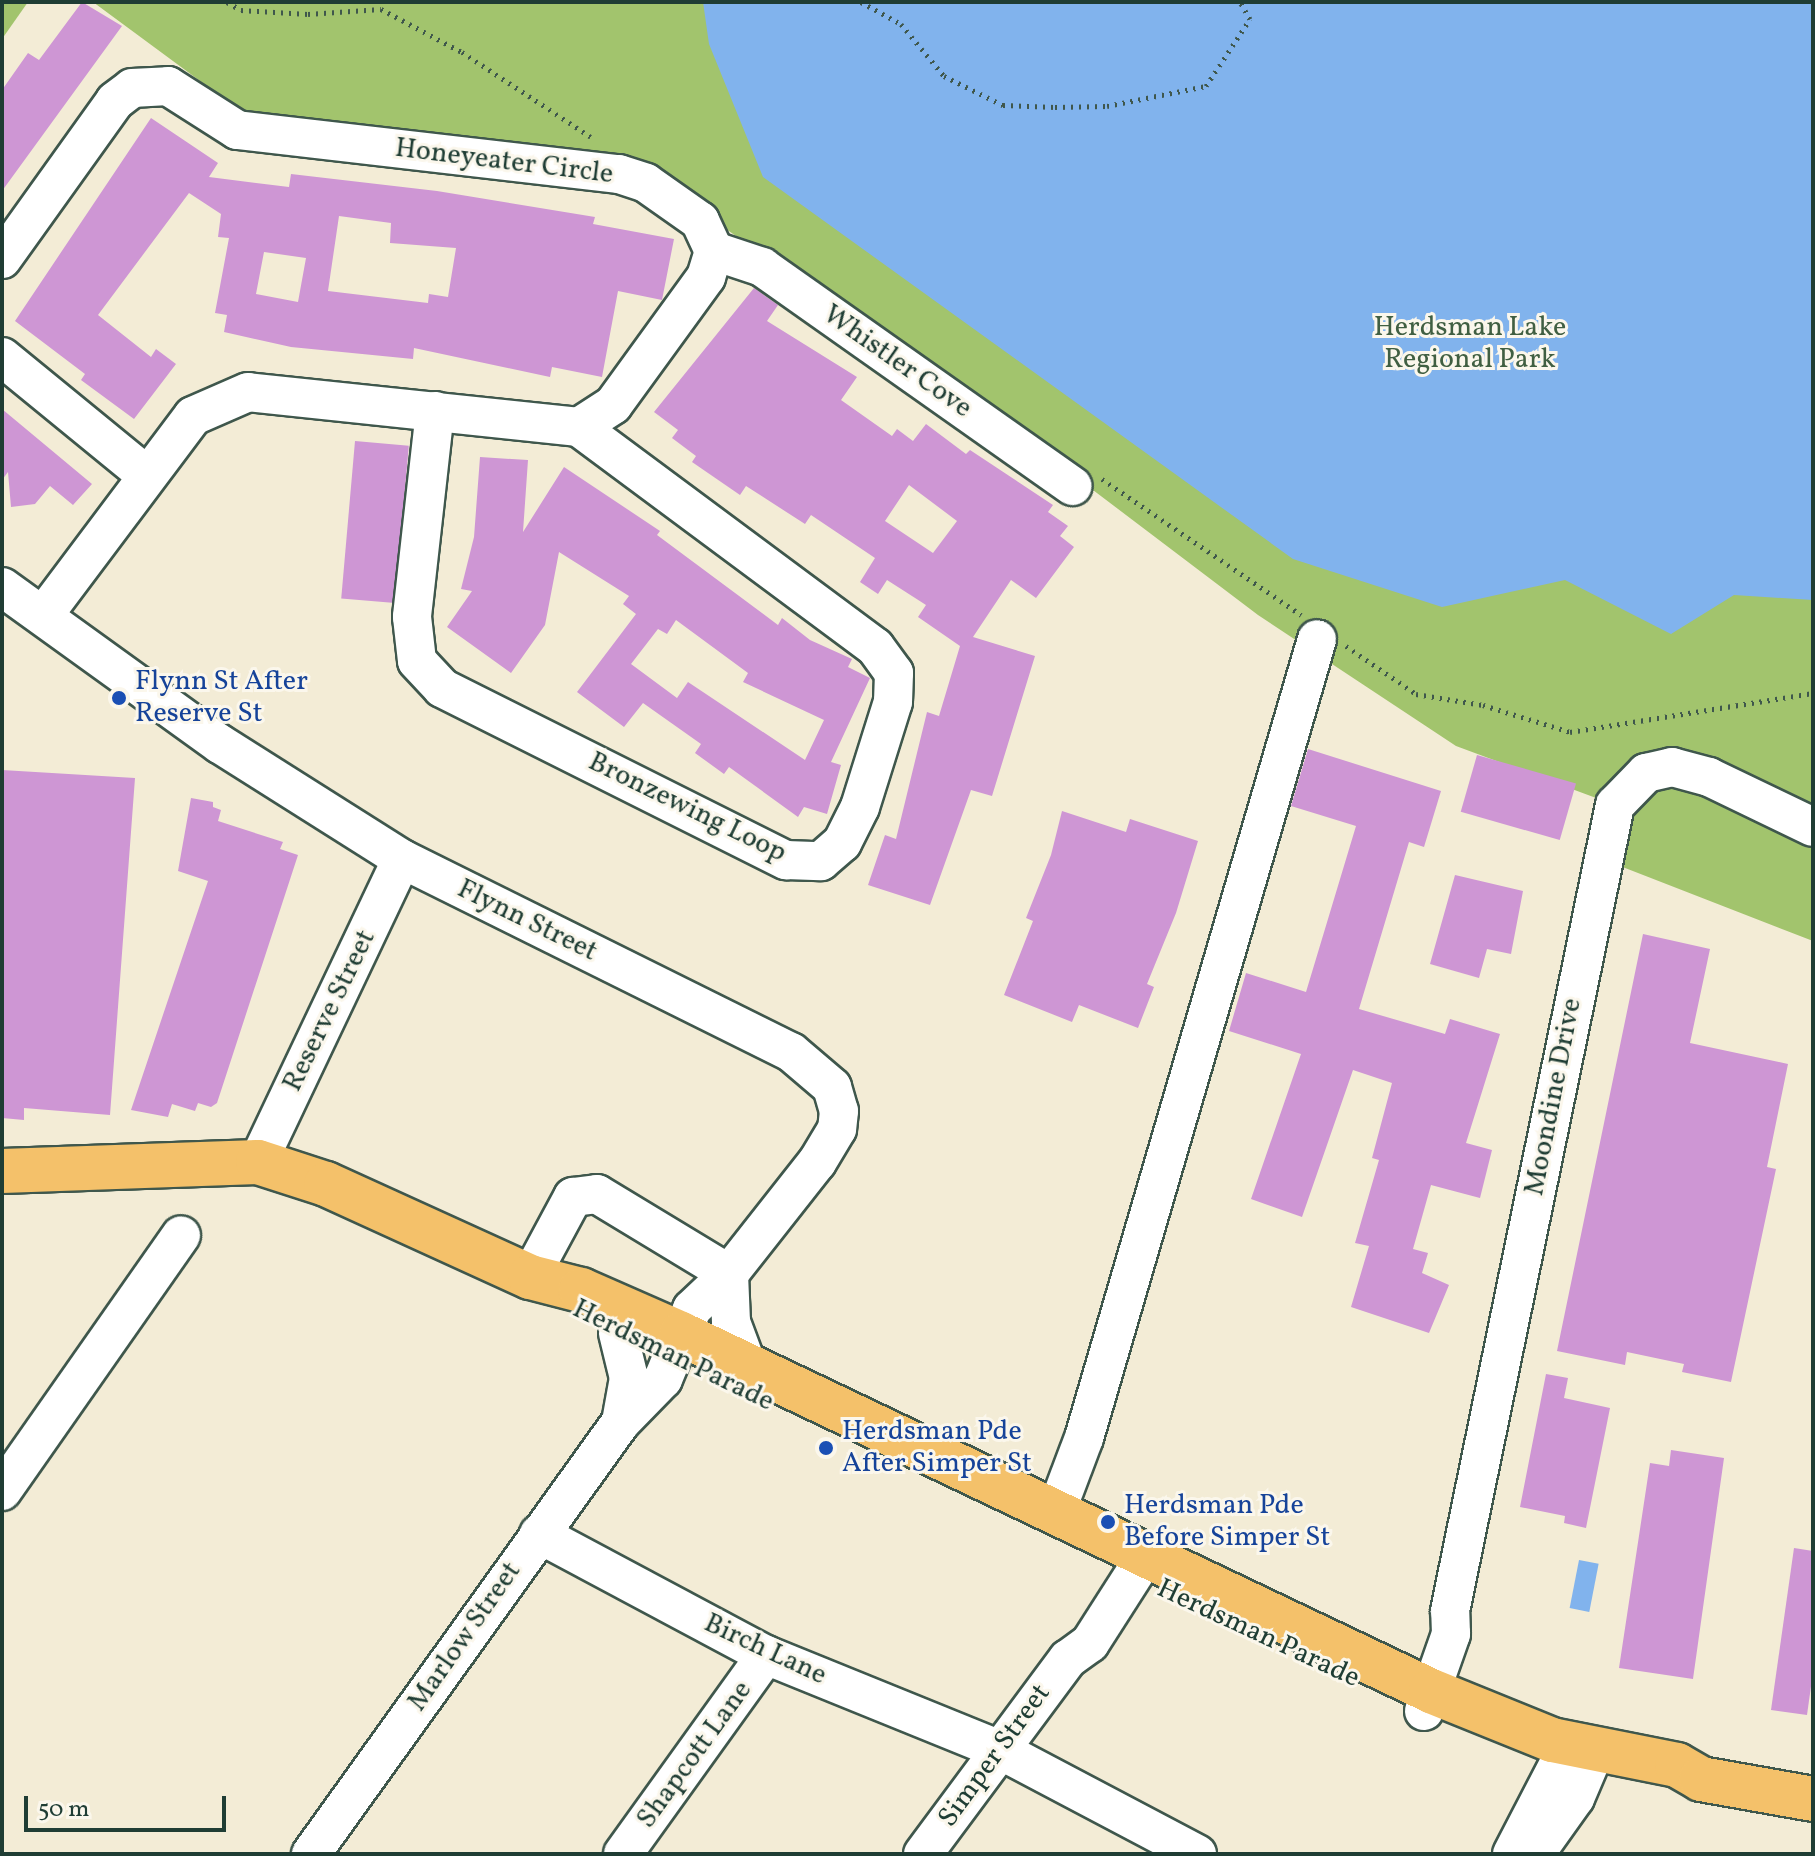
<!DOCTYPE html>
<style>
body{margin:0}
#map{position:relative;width:1815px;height:1856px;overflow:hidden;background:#f3ecd6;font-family:Vollkorn,serif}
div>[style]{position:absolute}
.green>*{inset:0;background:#a2c46d}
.water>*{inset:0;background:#81b3ed;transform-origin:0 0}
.building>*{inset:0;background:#ce96d4;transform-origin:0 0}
.path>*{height:5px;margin-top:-2.5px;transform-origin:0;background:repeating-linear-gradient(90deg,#3f574c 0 2px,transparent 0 8px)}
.roads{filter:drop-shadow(2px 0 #3f574c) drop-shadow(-2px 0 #3f574c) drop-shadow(0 2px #3f574c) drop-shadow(0 -2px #3f574c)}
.minor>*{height:38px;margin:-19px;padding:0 19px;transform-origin:19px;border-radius:19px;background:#fff}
.major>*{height:44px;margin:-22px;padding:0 22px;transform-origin:22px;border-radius:22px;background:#f4c16a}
.dots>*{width:22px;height:22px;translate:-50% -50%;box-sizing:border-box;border:4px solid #fbf7ec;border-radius:50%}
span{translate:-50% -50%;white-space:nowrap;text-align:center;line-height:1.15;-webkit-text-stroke:6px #fbf7ec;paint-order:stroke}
.street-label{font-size:28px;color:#1f3d34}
.park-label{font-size:28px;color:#405f42}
.transit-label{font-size:28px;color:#164399}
.left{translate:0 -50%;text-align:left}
.frame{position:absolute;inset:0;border:4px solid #1f3d34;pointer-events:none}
.scale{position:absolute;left:24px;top:1796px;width:202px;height:36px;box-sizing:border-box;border:4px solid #1f3d34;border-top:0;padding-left:10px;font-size:24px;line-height:28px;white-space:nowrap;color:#1f3d34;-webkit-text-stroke:6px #fbf7ec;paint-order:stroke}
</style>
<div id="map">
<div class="green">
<div style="clip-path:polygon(2px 2px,28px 2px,2px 39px)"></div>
<div style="clip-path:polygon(93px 2px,1813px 2px,1813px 941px,1620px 866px,1615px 805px,1456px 746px,1258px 615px,1089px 487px,639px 167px,238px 109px)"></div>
</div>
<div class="water">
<div style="clip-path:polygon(703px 2px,1813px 2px,1813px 600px,1734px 595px,1671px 634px,1565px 580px,1442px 607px,1293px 559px,763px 177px,709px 44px)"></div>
<div style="left:1579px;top:1560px;width:20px;height:49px;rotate:11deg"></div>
</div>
<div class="building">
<div style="clip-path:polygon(82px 2px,122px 26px,2px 191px,2px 90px,28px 53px,39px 60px)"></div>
<div style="clip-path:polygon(evenodd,151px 118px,218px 163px,209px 177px,289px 187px,291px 174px,437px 191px,595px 217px,593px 224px,674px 239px,662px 300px,618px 291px,602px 377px,552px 367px,550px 377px,414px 348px,413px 359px,291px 347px,224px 332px,227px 315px,215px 313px,229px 238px,218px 237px,221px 214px,189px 193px,98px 315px,151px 357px,156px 349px,176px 364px,134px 419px,81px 380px,85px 374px,15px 321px,151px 118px,339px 216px,391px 223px,390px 243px,456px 248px,448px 297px,429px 294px,428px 303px,328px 291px,339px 216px,151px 118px,264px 252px,306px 258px,298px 302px,256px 294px,264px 252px)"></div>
<div style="clip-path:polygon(evenodd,754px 288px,778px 305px,767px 321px,857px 377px,841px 400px,892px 436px,897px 429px,913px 441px,926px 424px,966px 454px,970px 450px,1053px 505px,1048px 512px,1068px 526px,1060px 536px,1074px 547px,1036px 598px,1011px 580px,973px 637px,1035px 656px,992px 796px,971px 790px,930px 905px,868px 885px,885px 835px,896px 839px,927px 712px,939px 716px,960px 646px,918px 617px,926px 605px,887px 580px,878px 594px,860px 582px,875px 558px,811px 515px,805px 524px,746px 486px,740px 495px,692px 462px,696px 456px,672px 438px,678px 430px,654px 412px,754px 288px,909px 485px,957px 521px,933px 553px,885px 521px,909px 485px)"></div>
<div style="clip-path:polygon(2px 409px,92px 484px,73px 505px,50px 486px,35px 504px,11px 507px,8px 472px,2px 480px)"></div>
<div style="left:355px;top:441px;width:54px;height:158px;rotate:5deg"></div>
<div style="clip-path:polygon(evenodd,480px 457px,528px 460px,523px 532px,564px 467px,660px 531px,657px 535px,778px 625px,782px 618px,810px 640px,852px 659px,848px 667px,870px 678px,831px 762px,841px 765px,827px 814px,804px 807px,798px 817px,729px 767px,724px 774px,695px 753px,701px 744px,643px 703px,624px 727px,577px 692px,636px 614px,623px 604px,629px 596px,559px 552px,545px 625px,511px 673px,447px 627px,472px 591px,461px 589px,474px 537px,480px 457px,676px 620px,748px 673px,743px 682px,824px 720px,805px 760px,688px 682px,677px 698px,631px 664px,658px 629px,667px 634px,676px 620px)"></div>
<div style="clip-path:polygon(1308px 749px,1441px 791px,1424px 847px,1409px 842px,1359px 1009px,1445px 1034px,1450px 1019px,1500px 1034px,1466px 1143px,1492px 1150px,1480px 1198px,1431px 1185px,1413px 1249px,1428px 1253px,1422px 1273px,1449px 1285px,1429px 1333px,1351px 1307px,1369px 1246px,1355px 1243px,1379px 1160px,1372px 1158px,1392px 1083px,1353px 1070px,1302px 1217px,1251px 1199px,1301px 1054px,1229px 1031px,1246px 973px,1306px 992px,1356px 826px,1291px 806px)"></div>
<div style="left:1477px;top:755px;width:103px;height:59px;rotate:16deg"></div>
<div style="clip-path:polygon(2px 770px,135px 778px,110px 1115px,24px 1108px,24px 1120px,2px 1118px)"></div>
<div style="clip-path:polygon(191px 798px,213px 802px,213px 807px,221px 810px,218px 821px,283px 842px,280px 849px,298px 855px,217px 1103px,211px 1107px,198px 1103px,195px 1111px,172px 1104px,168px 1117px,131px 1110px,208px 881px,178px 871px)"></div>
<div style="clip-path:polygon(1062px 811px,1126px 832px,1130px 819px,1198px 841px,1176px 913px,1147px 984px,1154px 987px,1138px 1028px,1079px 1005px,1072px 1022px,1004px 995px,1033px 921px,1026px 918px,1051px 855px)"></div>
<div style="clip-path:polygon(1455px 875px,1523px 891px,1511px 954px,1487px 949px,1479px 978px,1430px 964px)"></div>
<div style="clip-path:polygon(1643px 934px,1710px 949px,1690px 1043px,1788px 1064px,1767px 1167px,1776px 1169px,1731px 1382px,1682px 1372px,1684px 1364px,1627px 1352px,1625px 1365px,1557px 1351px)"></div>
<div style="clip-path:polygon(1546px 1374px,1568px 1378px,1564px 1398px,1610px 1408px,1586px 1528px,1564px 1523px,1565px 1516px,1520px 1507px)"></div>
<div style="clip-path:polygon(1671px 1450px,1724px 1458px,1693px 1679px,1619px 1668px,1650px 1463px,1669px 1466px)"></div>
<div style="clip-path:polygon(1794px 1548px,1813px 1551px,1813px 1672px,1807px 1715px,1771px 1710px)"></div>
</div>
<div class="path">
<div style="left:227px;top:2px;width:16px;rotate:30deg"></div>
<div style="left:241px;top:10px;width:67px;rotate:3.4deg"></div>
<div style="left:308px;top:14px;width:73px;rotate:-3.9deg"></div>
<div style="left:381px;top:9px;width:92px;rotate:28deg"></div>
<div style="left:462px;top:52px;width:154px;rotate:33.4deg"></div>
<div style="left:861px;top:2px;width:46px;rotate:28.8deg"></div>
<div style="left:901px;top:24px;width:67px;rotate:50.4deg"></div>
<div style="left:944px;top:76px;width:66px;rotate:26.2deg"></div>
<div style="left:1003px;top:105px;width:52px;rotate:2.2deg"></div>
<div style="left:1055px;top:107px;width:52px;rotate:-1.1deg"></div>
<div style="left:1107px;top:106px;width:101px;rotate:-11.4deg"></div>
<div style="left:1206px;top:86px;width:80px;rotate:-56.7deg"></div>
<div style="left:1250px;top:19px;width:20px;rotate:-120deg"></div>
<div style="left:1102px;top:479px;width:241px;rotate:34.3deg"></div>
<div style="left:1346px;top:646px;width:85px;rotate:34.4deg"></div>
<div style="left:1416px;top:694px;width:68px;rotate:9.3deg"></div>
<div style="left:1483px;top:705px;width:91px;rotate:17.2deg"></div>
<div style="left:1570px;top:732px;width:246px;rotate:-9.1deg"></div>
</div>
<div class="roads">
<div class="minor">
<div style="left:714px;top:251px;width:51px;rotate:18.4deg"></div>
<div style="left:762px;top:267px;width:380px;rotate:35.2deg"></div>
<div style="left:2px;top:259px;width:194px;rotate:-54.4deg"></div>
<div style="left:115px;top:101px;width:21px;rotate:-37deg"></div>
<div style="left:132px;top:88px;width:36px;rotate:-3deg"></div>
<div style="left:168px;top:86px;width:82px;rotate:32.5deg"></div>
<div style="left:237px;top:130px;width:385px;rotate:6.6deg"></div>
<div style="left:619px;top:174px;width:28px;rotate:18deg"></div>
<div style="left:646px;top:183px;width:66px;rotate:35.1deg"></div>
<div style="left:700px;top:221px;width:33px;rotate:65deg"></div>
<div style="left:714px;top:251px;width:27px;rotate:107deg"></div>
<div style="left:706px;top:277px;width:158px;rotate:126deg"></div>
<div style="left:613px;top:405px;width:40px;rotate:147.1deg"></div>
<div style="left:579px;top:427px;width:333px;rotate:-174deg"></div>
<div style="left:248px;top:392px;width:60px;rotate:156.4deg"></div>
<div style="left:193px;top:416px;width:246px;rotate:126.9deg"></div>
<div style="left:2px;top:357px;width:186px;rotate:39.3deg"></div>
<div style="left:435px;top:411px;width:207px;rotate:96.4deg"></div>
<div style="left:412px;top:617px;width:44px;rotate:83.5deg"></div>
<div style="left:417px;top:661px;width:37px;rotate:47deg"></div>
<div style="left:442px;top:688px;width:385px;rotate:26.6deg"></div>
<div style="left:786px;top:860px;width:35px;rotate:2deg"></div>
<div style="left:821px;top:861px;width:28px;rotate:-41deg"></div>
<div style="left:842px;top:843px;width:40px;rotate:-63.4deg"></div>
<div style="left:860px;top:807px;width:110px;rotate:-72.6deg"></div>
<div style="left:893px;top:702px;width:29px;rotate:-88deg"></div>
<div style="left:894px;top:673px;width:32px;rotate:-126deg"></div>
<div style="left:875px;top:647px;width:369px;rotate:-143.4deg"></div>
<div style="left:2px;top:587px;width:269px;rotate:35.8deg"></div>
<div style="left:220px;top:744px;width:215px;rotate:32.3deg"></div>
<div style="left:402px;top:859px;width:434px;rotate:26.4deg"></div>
<div style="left:791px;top:1052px;width:54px;rotate:40.5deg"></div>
<div style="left:832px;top:1087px;width:25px;rotate:74deg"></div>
<div style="left:839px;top:1111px;width:18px;rotate:96deg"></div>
<div style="left:837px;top:1129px;width:39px;rotate:121deg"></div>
<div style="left:817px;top:1162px;width:142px;rotate:128.2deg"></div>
<div style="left:729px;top:1274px;width:51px;rotate:136.6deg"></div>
<div style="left:692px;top:1309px;width:76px;rotate:112.5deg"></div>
<div style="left:663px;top:1379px;width:60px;rotate:134.3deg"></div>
<div style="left:621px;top:1422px;width:532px;rotate:125.66deg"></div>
<div style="left:258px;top:1162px;width:335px;rotate:-64.6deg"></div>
<div style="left:729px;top:1274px;width:48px;rotate:87.6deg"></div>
<div style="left:731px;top:1322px;width:46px;rotate:69.6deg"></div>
<div style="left:530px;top:1277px;width:91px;rotate:-61.7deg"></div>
<div style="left:573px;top:1197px;width:24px;rotate:-7deg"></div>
<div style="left:597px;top:1194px;width:154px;rotate:31.2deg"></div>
<div style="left:618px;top:1333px;width:46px;rotate:76.3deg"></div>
<div style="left:629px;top:1378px;width:45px;rotate:100.3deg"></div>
<div style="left:2px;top:1491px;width:312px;rotate:-55deg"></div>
<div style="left:1056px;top:1512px;width:79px;rotate:-69.3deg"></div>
<div style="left:1084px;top:1438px;width:832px;rotate:-73.74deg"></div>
<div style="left:539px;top:1534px;width:257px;rotate:28.1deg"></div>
<div style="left:766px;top:1655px;width:250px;rotate:22.1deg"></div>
<div style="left:998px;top:1749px;width:225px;rotate:27.8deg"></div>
<div style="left:1424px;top:1711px;width:82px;rotate:-70.7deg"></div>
<div style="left:1451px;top:1634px;width:23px;rotate:-92deg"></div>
<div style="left:1450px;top:1611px;width:823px;rotate:-78.43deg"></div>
<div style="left:1615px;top:805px;width:45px;rotate:-45.9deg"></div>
<div style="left:1646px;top:773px;width:27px;rotate:-13deg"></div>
<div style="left:1672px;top:767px;width:38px;rotate:15deg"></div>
<div style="left:1709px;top:777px;width:115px;rotate:25.7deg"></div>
<div style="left:623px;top:1854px;width:245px;rotate:-54.3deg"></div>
<div style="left:923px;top:1854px;width:243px;rotate:-53.4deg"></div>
<div style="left:1068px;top:1659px;width:27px;rotate:-36deg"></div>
<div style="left:1090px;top:1643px;width:106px;rotate:-57.4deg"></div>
<div style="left:1512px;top:1854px;width:124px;rotate:-62.6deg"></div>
<div style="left:1535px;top:1854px;width:69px;rotate:-54.5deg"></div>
<div style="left:1575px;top:1798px;width:51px;rotate:-66.9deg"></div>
</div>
<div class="major">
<div style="left:2px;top:1171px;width:256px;rotate:-2deg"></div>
<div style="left:258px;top:1162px;width:71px;rotate:17.9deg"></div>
<div style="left:326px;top:1184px;width:224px;rotate:24.5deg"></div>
<div style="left:530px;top:1277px;width:53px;rotate:14.3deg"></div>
<div style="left:581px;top:1290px;width:109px;rotate:23.7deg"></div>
<div style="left:681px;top:1334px;width:831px;rotate:25.45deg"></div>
<div style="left:1431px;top:1691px;width:131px;rotate:22deg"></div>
<div style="left:1552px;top:1740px;width:127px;rotate:11.3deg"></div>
<div style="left:1677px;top:1765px;width:28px;rotate:30deg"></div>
<div style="left:1701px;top:1779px;width:114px;rotate:10.1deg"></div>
</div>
</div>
<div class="dots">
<div style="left:119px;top:698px;background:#1a4fb4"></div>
<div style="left:826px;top:1448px;background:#1a4fb4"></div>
<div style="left:1108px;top:1522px;background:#1a4fb4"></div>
</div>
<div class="street-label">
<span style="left:504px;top:162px;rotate:7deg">Honeyeater Circle</span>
<span style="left:897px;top:362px;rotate:35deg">Whistler Cove</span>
<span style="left:687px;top:808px;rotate:26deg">Bronzewing Loop</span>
<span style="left:527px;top:921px;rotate:26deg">Flynn Street</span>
<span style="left:330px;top:1011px;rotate:-64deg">Reserve Street</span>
<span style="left:1554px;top:1097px;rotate:-79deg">Moondine Drive</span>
<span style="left:673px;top:1356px;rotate:26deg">Herdsman Parade</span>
<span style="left:1258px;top:1634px;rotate:25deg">Herdsman Parade</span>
<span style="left:465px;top:1637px;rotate:-55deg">Marlow Street</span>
<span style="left:765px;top:1650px;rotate:25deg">Birch Lane</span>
<span style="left:695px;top:1755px;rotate:-54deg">Shapcott Lane</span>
<span style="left:995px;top:1756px;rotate:-54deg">Simper Street</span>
</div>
<div class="park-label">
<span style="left:1470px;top:344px">Herdsman Lake<br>Regional Park</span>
</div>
<div class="transit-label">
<span class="left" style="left:135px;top:698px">Flynn St After<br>Reserve St</span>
<span class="left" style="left:842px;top:1448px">Herdsman Pde<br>After Simper St</span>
<span class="left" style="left:1124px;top:1522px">Herdsman Pde<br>Before Simper St</span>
</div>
<div class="frame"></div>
<div class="scale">50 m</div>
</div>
